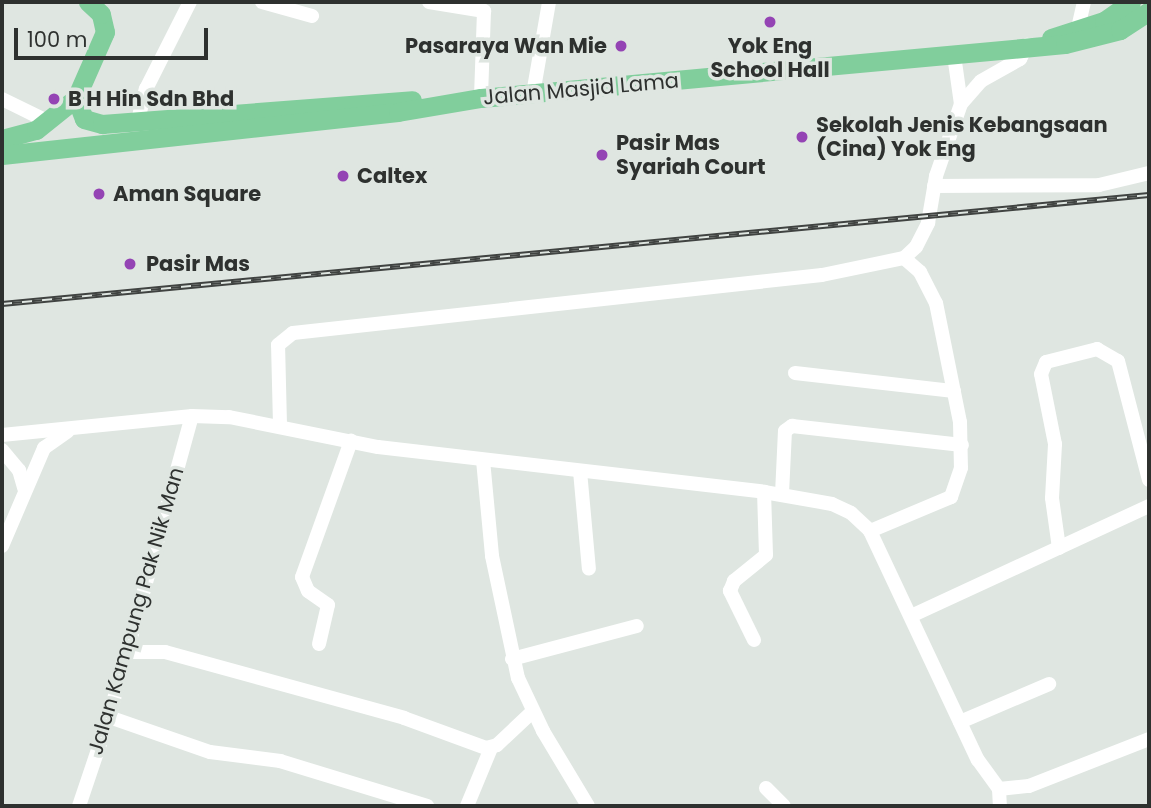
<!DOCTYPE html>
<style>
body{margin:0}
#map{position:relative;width:1151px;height:808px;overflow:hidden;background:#dfe6e1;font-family:Poppins,sans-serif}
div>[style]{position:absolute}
.minor>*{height:14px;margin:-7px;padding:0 7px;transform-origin:7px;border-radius:7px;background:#fff}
.highway>*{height:19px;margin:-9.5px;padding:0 9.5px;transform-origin:9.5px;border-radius:9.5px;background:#81ce9c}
.rail>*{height:6px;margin-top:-3px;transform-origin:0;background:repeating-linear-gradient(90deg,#dfe6e1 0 10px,#404341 0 20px);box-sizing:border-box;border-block:2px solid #404341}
.dots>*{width:19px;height:19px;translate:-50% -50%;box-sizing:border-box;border:4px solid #dfe6e1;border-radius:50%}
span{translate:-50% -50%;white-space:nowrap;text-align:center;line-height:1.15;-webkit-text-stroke:7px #dfe6e1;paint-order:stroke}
.poi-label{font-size:21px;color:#2e312f;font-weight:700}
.right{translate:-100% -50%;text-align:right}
.left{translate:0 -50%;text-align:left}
.street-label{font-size:21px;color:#2e312f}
.frame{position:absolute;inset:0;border:4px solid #2e312f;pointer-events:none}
.scale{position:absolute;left:14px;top:28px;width:194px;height:32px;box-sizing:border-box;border:4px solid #2e312f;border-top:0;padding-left:9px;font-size:21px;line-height:24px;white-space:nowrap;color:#2e312f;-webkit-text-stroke:5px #dfe6e1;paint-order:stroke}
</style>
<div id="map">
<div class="minor">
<div style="left:262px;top:2px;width:52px;rotate:15.6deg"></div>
<div style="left:429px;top:2px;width:56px;rotate:9.3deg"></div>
<div style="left:484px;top:11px;width:87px;rotate:92deg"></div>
<div style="left:1078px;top:28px;width:27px;rotate:-77deg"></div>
<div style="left:954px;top:55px;width:49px;rotate:81.9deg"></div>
<div style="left:533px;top:94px;width:93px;rotate:-80.1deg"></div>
<div style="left:2px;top:99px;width:52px;rotate:26.1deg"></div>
<div style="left:137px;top:124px;width:36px;rotate:-76deg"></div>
<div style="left:146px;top:89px;width:97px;rotate:-63.2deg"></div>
<div style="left:934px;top:186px;width:165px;rotate:-0.3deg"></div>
<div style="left:1099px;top:185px;width:51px;rotate:-13.5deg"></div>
<div style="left:904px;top:258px;width:16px;rotate:-43deg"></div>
<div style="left:916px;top:247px;width:27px;rotate:-63deg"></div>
<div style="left:928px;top:223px;width:48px;rotate:-80.3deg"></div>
<div style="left:936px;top:176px;width:76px;rotate:-70.9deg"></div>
<div style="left:961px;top:104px;width:30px;rotate:-49deg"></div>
<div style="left:981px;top:81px;width:45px;rotate:-29.4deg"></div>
<div style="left:1020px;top:59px;width:16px;rotate:-63deg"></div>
<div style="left:795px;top:373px;width:160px;rotate:6.5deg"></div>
<div style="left:280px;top:425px;width:80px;rotate:-91.4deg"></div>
<div style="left:278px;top:345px;width:19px;rotate:-39deg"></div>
<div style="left:293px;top:333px;width:532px;rotate:-6.26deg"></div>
<div style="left:822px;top:275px;width:84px;rotate:-11.7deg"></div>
<div style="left:904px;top:258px;width:21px;rotate:41deg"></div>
<div style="left:920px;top:272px;width:35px;rotate:63deg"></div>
<div style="left:936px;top:303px;width:121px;rotate:78.6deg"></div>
<div style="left:960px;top:422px;width:46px;rotate:88.8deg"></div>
<div style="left:961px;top:468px;width:31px;rotate:109deg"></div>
<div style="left:951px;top:497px;width:88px;rotate:157.2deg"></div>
<div style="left:2px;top:435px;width:191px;rotate:-5.7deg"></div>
<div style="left:192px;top:416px;width:37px;rotate:2deg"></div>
<div style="left:229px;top:417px;width:152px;rotate:11.4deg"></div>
<div style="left:378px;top:447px;width:389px;rotate:6.6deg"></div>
<div style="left:764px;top:492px;width:69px;rotate:10deg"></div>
<div style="left:832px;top:504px;width:21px;rotate:25deg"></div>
<div style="left:851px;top:513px;width:26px;rotate:43deg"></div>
<div style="left:870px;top:531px;width:253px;rotate:64.8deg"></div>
<div style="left:978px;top:760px;width:36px;rotate:54deg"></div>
<div style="left:999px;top:789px;width:30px;rotate:-6deg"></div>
<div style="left:1029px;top:786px;width:129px;rotate:-21.4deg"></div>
<div style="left:2px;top:450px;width:26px;rotate:50deg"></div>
<div style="left:19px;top:470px;width:19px;rotate:74deg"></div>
<div style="left:483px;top:460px;width:96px;rotate:84.6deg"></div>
<div style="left:492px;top:556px;width:125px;rotate:78deg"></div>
<div style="left:518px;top:678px;width:59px;rotate:64.7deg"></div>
<div style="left:543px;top:731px;width:87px;rotate:59deg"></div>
<div style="left:580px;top:471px;width:98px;rotate:84.8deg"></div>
<div style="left:782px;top:494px;width:63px;rotate:-87.3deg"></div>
<div style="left:785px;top:431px;width:9px;rotate:-36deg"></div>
<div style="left:792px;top:426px;width:171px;rotate:6.4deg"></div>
<div style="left:2px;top:546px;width:107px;rotate:-66.8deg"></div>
<div style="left:44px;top:448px;width:29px;rotate:-35deg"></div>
<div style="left:1059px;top:548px;width:50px;rotate:-98deg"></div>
<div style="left:1052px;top:498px;width:54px;rotate:-86.8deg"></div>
<div style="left:1055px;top:444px;width:71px;rotate:-101.3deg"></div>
<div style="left:1041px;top:374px;width:13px;rotate:-67deg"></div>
<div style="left:1046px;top:362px;width:53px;rotate:-14.3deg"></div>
<div style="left:1097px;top:349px;width:24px;rotate:30deg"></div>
<div style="left:1118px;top:361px;width:123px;rotate:75.4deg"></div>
<div style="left:911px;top:616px;width:262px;rotate:-24.8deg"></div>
<div style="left:754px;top:640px;width:55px;rotate:-116.1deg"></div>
<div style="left:730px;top:591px;width:11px;rotate:-68deg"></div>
<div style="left:734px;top:581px;width:41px;rotate:-39.1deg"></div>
<div style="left:766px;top:555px;width:63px;rotate:-91.8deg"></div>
<div style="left:319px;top:644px;width:40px;rotate:-77deg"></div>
<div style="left:328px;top:605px;width:24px;rotate:-145deg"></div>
<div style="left:308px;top:591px;width:15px;rotate:-113deg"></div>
<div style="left:302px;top:577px;width:145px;rotate:-70.2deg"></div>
<div style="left:126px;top:652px;width:39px"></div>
<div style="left:165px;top:652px;width:248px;rotate:15.4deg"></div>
<div style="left:404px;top:718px;width:87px;rotate:20.1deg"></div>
<div style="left:486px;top:748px;width:11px;rotate:-15deg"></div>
<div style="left:497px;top:745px;width:48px;rotate:-43.3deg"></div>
<div style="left:512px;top:659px;width:129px;rotate:-14.8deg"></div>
<div style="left:109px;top:717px;width:107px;rotate:19.1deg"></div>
<div style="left:210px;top:752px;width:71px;rotate:7.3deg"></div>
<div style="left:280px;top:761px;width:154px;rotate:17deg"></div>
<div style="left:960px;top:722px;width:97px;rotate:-23.1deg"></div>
<div style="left:766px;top:788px;width:25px;rotate:45deg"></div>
<div style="left:999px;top:789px;width:17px;rotate:87deg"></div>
<div style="left:79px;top:806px;width:94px;rotate:-71.4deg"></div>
<div style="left:109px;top:717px;width:312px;rotate:-74.6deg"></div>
<div style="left:467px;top:806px;width:63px;rotate:-67.5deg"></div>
</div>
<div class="highway">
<div style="left:1051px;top:38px;width:56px;rotate:-17.8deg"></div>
<div style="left:1104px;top:21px;width:33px;rotate:-35deg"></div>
<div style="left:76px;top:98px;width:22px;rotate:69deg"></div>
<div style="left:84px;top:119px;width:19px;rotate:16deg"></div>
<div style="left:102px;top:124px;width:311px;rotate:-4.4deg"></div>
<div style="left:2px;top:139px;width:35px;rotate:-15deg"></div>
<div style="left:36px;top:130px;width:51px;rotate:-38.7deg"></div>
<div style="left:76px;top:98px;width:72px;rotate:-66.3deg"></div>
<div style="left:105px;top:32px;width:18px;rotate:-103deg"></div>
<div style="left:101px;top:14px;width:18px;rotate:-137deg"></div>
<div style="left:2px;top:155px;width:398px;rotate:-6.2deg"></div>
<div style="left:398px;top:112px;width:84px;rotate:-9.6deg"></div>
<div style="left:481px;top:98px;width:586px;rotate:-5.28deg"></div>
<div style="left:1065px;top:44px;width:57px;rotate:-14.3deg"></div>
<div style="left:1120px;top:30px;width:35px;rotate:-33deg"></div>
</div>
<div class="rail">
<div style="left:2px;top:304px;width:1152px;rotate:-5.43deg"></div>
</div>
<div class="dots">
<div style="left:770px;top:22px;background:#9444b4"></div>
<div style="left:621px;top:46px;background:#9444b4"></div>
<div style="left:54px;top:99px;background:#9444b4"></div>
<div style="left:802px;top:137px;background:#9444b4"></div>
<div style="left:602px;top:155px;background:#9444b4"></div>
<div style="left:343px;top:176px;background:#9444b4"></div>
<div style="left:99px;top:194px;background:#9444b4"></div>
<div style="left:130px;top:264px;background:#9444b4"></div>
</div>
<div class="poi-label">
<span class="right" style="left:607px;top:46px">Pasaraya Wan Mie</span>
<span style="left:770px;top:58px">Yok Eng<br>School Hall</span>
<span class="left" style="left:68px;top:99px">B H Hin Sdn Bhd</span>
<span class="left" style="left:816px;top:137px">Sekolah Jenis Kebangsaan<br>(Cina) Yok Eng</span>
<span class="left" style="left:616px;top:155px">Pasir Mas<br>Syariah Court</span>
<span class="left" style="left:357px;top:176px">Caltex</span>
<span class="left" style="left:113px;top:194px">Aman Square</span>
<span class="left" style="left:146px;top:264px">Pasir Mas</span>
</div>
<div class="street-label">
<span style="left:581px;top:89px;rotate:-5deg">Jalan Masjid Lama</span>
<span style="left:136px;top:611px;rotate:-74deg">Jalan Kampung Pak Nik Man</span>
</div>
<div class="frame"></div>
<div class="scale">100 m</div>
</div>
